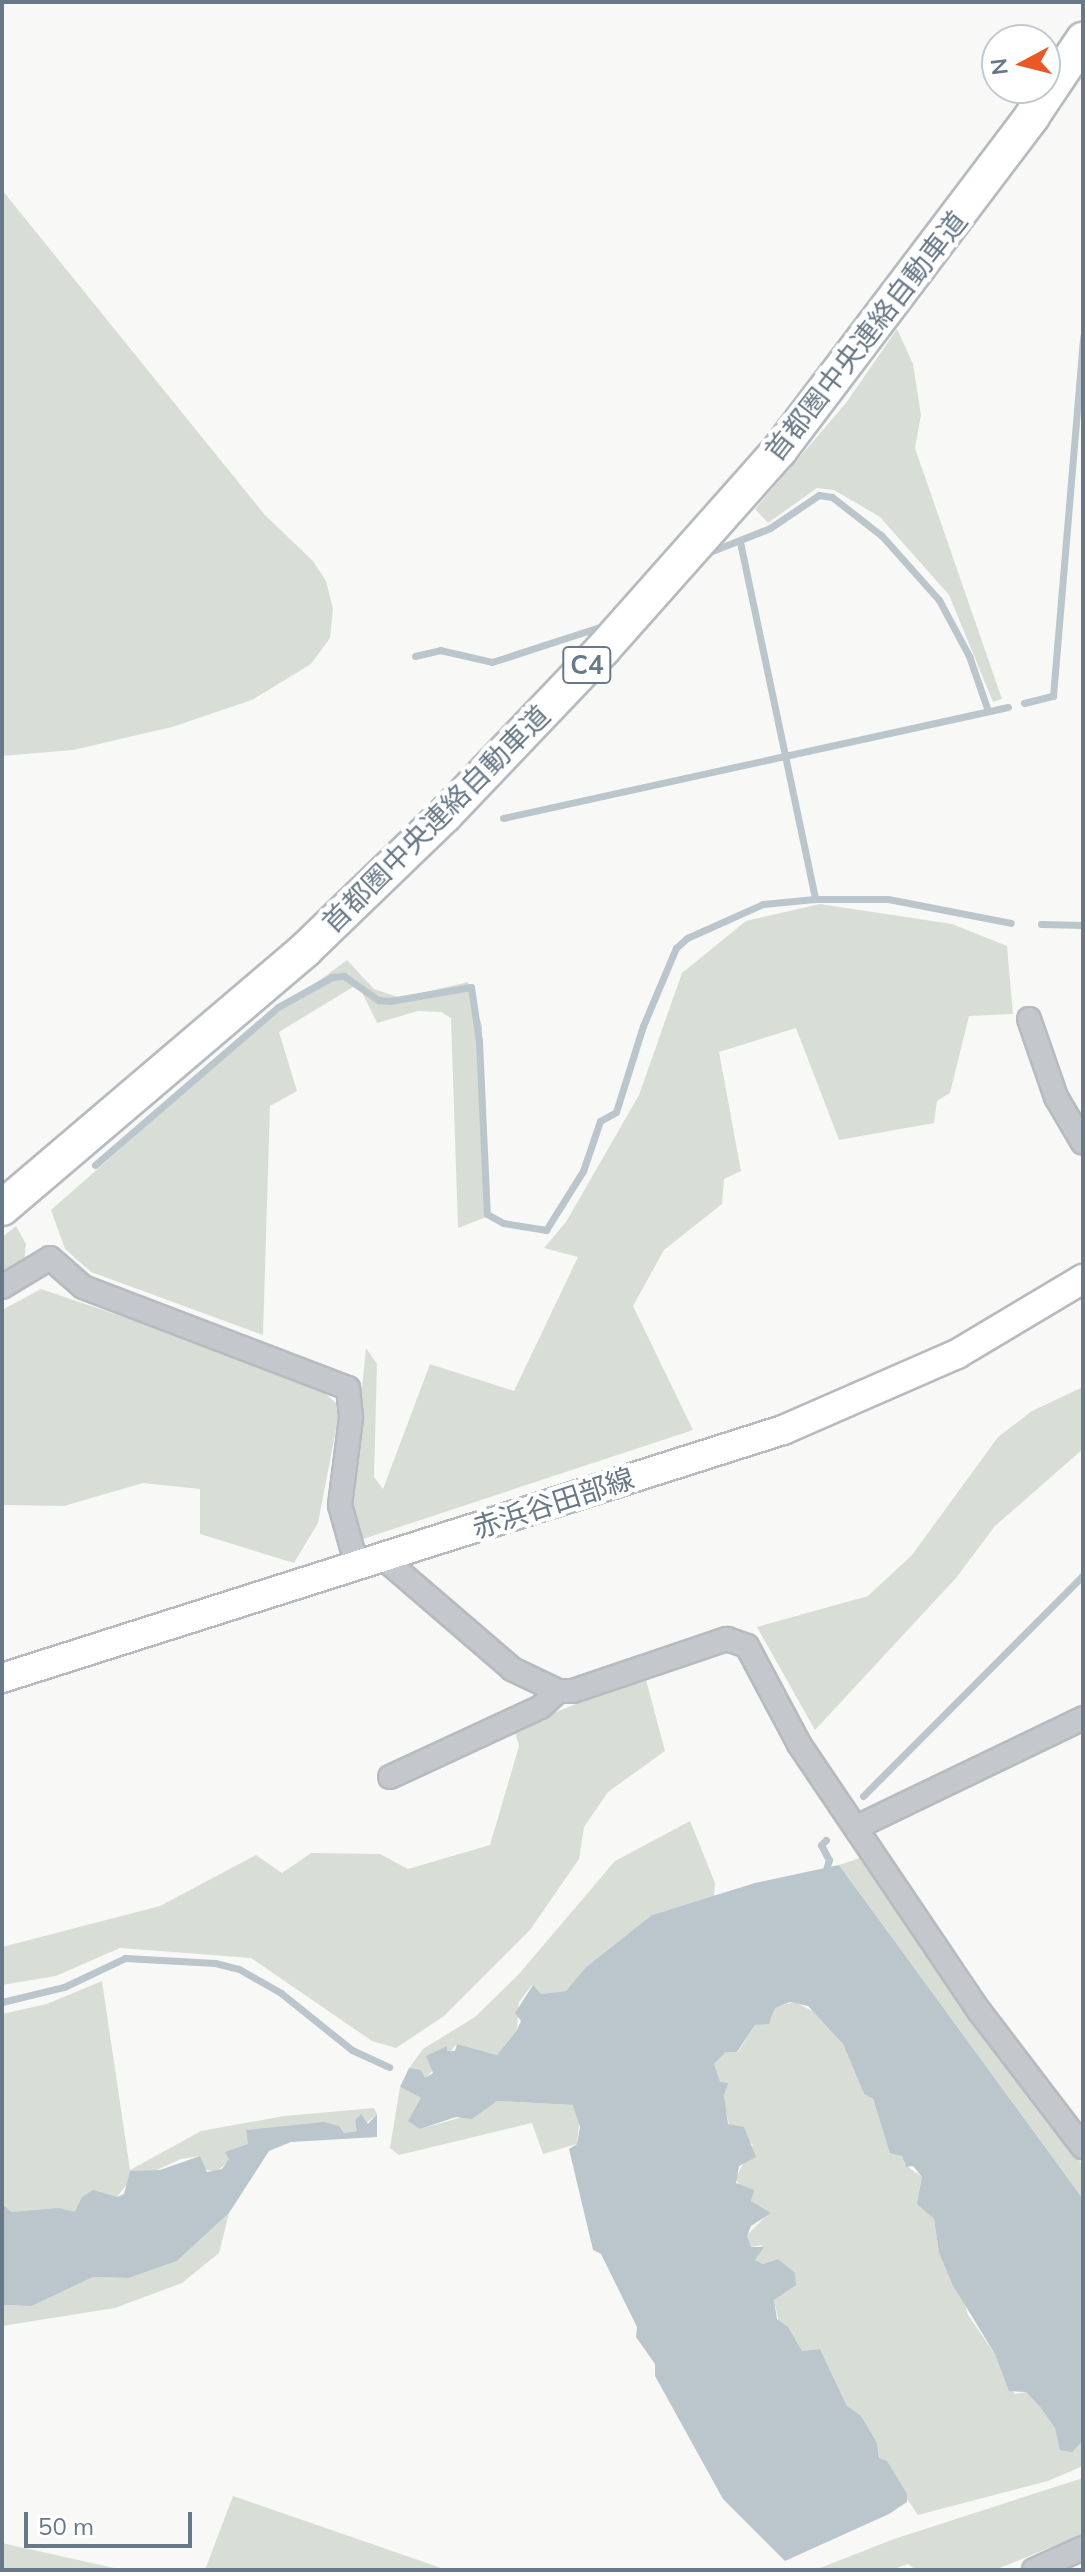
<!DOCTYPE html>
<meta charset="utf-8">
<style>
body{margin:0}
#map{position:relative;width:1085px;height:2572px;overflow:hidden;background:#f8f9f6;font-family:Mulish,"Noto Sans JP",sans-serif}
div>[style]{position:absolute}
.green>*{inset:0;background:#d8ded5}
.water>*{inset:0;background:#bac6cb}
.stream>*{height:7px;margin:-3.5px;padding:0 3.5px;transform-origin:3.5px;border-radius:3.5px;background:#bac6cb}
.roads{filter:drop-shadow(2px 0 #b7bbc0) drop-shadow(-2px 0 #b7bbc0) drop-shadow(0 2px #b7bbc0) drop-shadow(0 -2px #b7bbc0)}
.minor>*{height:22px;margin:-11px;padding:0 11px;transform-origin:11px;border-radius:11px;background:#c4c8cc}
.major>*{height:28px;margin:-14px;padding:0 14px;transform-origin:14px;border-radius:14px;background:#fff}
.highway>*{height:34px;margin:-17px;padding:0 17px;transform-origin:17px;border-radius:17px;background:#fff}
span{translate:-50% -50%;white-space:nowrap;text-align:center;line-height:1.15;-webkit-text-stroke:8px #fff;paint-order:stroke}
.shield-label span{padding:2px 6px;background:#fff;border:2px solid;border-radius:6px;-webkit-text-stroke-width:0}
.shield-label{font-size:26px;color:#677888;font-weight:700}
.street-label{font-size:28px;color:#677888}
.frame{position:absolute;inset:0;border:4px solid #677888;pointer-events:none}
.north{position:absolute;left:981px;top:24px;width:80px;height:80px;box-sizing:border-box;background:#fff;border:2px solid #c2c9cf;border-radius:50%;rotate:263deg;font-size:22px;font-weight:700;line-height:32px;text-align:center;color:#677888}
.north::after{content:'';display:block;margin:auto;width:28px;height:36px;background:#e95825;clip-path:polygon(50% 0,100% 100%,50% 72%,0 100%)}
.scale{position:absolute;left:24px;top:2512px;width:168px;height:36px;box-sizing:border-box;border:4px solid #677888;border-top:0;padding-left:10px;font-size:24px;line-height:28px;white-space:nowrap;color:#677888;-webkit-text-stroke:6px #fff;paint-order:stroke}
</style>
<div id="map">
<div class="green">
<div style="clip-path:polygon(2px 190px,265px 515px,313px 561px,326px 581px,333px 609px,330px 638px,311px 664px,252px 700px,172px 727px,73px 750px,2px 756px)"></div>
<div style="clip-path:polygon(897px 329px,913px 364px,921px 415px,915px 448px,1002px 699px,993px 702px,949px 595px,880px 517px,834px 490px,817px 488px,768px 523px,755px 509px,846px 403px)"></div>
<div style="clip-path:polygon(820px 904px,952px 924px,1007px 946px,1013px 1014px,969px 1016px,950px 1093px,937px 1101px,934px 1123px,839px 1140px,796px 1028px,719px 1052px,741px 1171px,724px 1179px,722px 1204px,664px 1250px,633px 1306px,693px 1430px,360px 1540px,350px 1507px,366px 1348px,377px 1364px,374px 1477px,383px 1489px,430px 1364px,514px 1391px,578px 1257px,544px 1248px,566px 1222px,639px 1095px,682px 973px,746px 921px)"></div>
<div style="clip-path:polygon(347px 960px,374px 989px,401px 998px,468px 982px,482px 1026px,482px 1142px,489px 1216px,458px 1228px,451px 1018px,441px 1012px,418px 1011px,377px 1023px,358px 984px,279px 1032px,297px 1091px,270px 1106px,263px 1335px,91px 1272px,65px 1249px,51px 1210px,274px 1014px)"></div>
<div style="clip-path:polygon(16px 1226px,26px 1244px,24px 1263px,2px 1280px,2px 1237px)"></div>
<div style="clip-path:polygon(41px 1289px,257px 1362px,318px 1387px,336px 1403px,338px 1419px,318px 1523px,294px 1563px,200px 1534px,200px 1489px,143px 1483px,64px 1506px,2px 1505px,2px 1310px)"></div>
<div style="clip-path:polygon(1083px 1387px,1083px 1449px,995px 1526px,956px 1578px,815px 1730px,757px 1627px,868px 1596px,912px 1555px,998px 1437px,1032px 1411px)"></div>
<div style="clip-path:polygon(645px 1676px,665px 1751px,608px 1792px,584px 1827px,579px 1859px,530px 1930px,444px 2016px,396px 2048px,372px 2041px,251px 1958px,120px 1948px,56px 1976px,2px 1985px,2px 1947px,160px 1906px,256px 1855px,282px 1873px,311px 1853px,380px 1854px,408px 1869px,490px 1845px,519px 1746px,514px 1729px)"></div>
<div style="clip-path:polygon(690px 1821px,715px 1883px,714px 1896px,652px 1915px,586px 1967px,566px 1991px,541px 1994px,532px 1985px,519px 2002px,517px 2030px,497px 2055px,457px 2044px,425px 2079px,409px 2068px,423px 2049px,475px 2017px,518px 1975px,615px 1861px)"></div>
<div style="clip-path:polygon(863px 1857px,1083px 2166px,1083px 2199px,839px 1865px)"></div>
<div style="clip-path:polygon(102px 1981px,130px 2170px,201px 2131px,284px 2116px,374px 2108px,377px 2114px,357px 2131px,344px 2133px,339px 2126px,313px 2125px,246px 2130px,249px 2144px,216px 2172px,204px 2169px,200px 2156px,181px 2159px,128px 2183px,117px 2197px,81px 2201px,76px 2212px,12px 2212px,2px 2204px,2px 2014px,47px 2004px)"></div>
<div style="clip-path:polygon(795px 2002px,816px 2013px,843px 2044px,864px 2094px,873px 2099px,890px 2152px,903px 2156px,904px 2164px,922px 2177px,920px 2206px,934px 2219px,939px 2253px,952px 2284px,960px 2289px,968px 2315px,995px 2354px,1009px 2386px,1015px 2394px,1026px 2392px,1040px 2407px,1055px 2428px,1061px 2450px,1083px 2440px,1083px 2466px,1048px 2481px,918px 2515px,879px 2458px,877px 2443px,847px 2406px,820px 2349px,802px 2351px,779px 2323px,774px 2300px,791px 2284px,778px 2259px,763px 2264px,755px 2260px,762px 2245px,751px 2247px,746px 2236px,764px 2218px,735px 2179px,753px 2145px,729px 2124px,714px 2064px,726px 2052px,738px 2052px,755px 2025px,771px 2020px,775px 2007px)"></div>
<div style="clip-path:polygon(400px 2087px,421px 2098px,416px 2112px,420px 2129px,477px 2113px,497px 2101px,573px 2105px,580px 2114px,577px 2144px,543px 2154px,532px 2123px,399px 2155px,390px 2148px)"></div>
<div style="clip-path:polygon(229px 2213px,219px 2253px,182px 2283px,115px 2308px,2px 2326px,2px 2305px,32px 2306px,93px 2277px,129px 2278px,177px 2261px)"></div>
<div style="clip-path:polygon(1083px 2478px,1083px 2534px,995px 2570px,916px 2570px,908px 2564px,891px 2570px,815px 2570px,894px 2539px)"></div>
<div style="clip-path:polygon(233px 2496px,239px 2498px,447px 2570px,205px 2570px)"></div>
<div style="clip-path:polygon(2px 2543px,123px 2570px,2px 2570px)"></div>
</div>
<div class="water">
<div style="clip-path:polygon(839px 1865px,1083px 2199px,1083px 2440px,1072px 2452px,1060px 2450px,1055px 2428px,1040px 2407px,1026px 2392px,1009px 2391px,995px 2354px,952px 2284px,939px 2253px,934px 2219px,917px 2204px,922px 2177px,913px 2166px,906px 2167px,902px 2156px,890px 2153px,873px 2099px,864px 2094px,843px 2044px,808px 2006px,790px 2002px,775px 2008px,769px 2024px,755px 2025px,737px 2052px,726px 2052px,714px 2064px,720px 2082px,728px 2083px,724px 2095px,728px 2124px,744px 2127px,756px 2157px,739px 2166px,736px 2183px,754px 2190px,751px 2201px,771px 2213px,751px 2226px,747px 2236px,751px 2247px,764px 2247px,755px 2260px,763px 2264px,778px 2259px,795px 2273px,796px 2285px,774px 2300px,777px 2319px,788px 2327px,802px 2351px,820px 2349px,847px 2406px,861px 2416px,877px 2443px,879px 2458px,887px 2461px,907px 2494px,907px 2502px,889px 2514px,785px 2561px,723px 2499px,655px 2376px,655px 2364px,636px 2337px,637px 2327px,601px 2254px,593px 2250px,569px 2149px,577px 2144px,580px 2127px,573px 2105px,497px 2101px,472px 2119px,456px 2117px,420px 2129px,408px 2121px,421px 2098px,400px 2087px,409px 2068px,421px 2070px,425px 2078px,433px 2073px,426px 2056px,447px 2046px,447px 2051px,455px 2051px,457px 2044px,497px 2055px,517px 2030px,521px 2021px,515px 2013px,533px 1985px,541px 1994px,566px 1991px,586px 1967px,652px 1915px,755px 1883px)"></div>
<div style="clip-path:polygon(361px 2114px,368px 2124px,377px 2114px,377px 2137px,291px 2142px,269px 2151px,229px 2213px,177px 2261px,129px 2278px,93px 2277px,32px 2306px,2px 2305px,2px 2204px,12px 2212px,59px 2208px,75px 2212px,82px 2197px,93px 2190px,117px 2197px,124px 2194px,130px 2171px,160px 2170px,200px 2156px,207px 2172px,222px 2169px,229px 2159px,225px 2152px,248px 2144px,246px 2130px,324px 2122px,339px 2126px,344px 2133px,357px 2131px,355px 2120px)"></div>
</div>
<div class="stream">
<div style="left:740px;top:542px;width:365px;rotate:78.1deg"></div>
<div style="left:707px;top:553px;width:68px;rotate:-21.6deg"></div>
<div style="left:770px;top:528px;width:59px;rotate:-34deg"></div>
<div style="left:819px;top:495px;width:13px;rotate:9deg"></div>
<div style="left:832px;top:497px;width:63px;rotate:38deg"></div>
<div style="left:882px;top:536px;width:86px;rotate:48.3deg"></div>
<div style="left:939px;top:600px;width:64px;rotate:61.8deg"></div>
<div style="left:969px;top:656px;width:58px;rotate:70.9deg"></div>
<div style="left:415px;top:656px;width:26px;rotate:-13deg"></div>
<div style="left:440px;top:650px;width:53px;rotate:13deg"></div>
<div style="left:492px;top:662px;width:123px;rotate:-18deg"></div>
<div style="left:1024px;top:703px;width:30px;rotate:-14deg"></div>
<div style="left:1053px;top:696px;width:361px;rotate:-85.2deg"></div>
<div style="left:503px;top:818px;width:517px;rotate:-12.4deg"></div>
<div style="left:1041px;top:924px;width:42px;rotate:1.4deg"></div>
<div style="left:95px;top:1165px;width:242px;rotate:-40.8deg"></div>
<div style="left:278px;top:1007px;width:62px;rotate:-29.1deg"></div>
<div style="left:332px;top:977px;width:12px;rotate:-5deg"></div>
<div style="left:344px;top:976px;width:42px;rotate:35.2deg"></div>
<div style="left:378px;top:1000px;width:12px;rotate:5deg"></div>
<div style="left:390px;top:1001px;width:82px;rotate:-9.8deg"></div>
<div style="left:471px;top:987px;width:55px;rotate:81.6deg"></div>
<div style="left:479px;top:1041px;width:173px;rotate:87.4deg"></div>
<div style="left:487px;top:1214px;width:18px;rotate:29deg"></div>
<div style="left:503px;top:1223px;width:44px;rotate:9.2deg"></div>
<div style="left:546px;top:1230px;width:70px;rotate:-57.9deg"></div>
<div style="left:583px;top:1171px;width:53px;rotate:-71.2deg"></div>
<div style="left:600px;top:1121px;width:18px;rotate:-29deg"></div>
<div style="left:616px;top:1112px;width:90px;rotate:-72.6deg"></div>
<div style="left:643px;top:1026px;width:85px;rotate:-67.1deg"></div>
<div style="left:676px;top:948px;width:15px;rotate:-42deg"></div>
<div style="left:687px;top:938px;width:83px;rotate:-24.1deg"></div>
<div style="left:763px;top:904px;width:52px;rotate:-5.5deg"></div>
<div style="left:815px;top:899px;width:73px"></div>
<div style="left:888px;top:899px;width:125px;rotate:11deg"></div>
<div style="left:863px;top:1796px;width:312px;rotate:-45.1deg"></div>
<div style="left:824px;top:1876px;width:17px;rotate:-73deg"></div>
<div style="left:829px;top:1860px;width:17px;rotate:-118deg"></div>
<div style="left:821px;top:1845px;width:7px;rotate:-45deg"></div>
<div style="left:2px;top:2002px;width:64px;rotate:-13.6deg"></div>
<div style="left:64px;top:1987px;width:68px;rotate:-25.4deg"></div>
<div style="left:125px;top:1958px;width:90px;rotate:3.2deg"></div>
<div style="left:215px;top:1963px;width:25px;rotate:14deg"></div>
<div style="left:239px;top:1969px;width:48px;rotate:29.7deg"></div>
<div style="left:281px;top:1993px;width:91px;rotate:38.8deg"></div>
<div style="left:352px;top:2050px;width:41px;rotate:24.7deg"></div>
</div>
<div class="roads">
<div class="minor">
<div style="left:1029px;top:1019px;width:83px;rotate:70.9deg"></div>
<div style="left:1056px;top:1097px;width:53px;rotate:59.6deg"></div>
<div style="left:2px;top:1287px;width:56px;rotate:-31.1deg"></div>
<div style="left:50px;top:1258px;width:44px;rotate:41.3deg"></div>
<div style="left:83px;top:1287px;width:284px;rotate:20.9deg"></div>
<div style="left:348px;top:1388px;width:30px;rotate:84deg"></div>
<div style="left:351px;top:1418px;width:88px;rotate:97.2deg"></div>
<div style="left:340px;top:1505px;width:63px;rotate:74.4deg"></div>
<div style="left:382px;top:1557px;width:172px;rotate:40.7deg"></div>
<div style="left:512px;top:1669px;width:51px;rotate:25.6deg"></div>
<div style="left:558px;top:1691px;width:15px"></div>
<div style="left:573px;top:1691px;width:163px;rotate:-18.7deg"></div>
<div style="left:727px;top:1639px;width:21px;rotate:19deg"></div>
<div style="left:747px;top:1646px;width:111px;rotate:62deg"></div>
<div style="left:799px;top:1744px;width:323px;rotate:56deg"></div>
<div style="left:980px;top:2012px;width:170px;rotate:52.7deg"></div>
<div style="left:390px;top:1777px;width:166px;rotate:-24.9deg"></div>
<div style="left:541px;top:1707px;width:23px;rotate:-43deg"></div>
<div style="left:857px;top:1827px;width:251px;rotate:-25.7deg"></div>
<div style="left:1034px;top:2570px;width:54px;rotate:-24.2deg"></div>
</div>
<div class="major">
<div style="left:2px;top:1678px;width:819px;rotate:-17.62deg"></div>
<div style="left:783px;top:1430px;width:190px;rotate:-23.6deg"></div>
<div style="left:957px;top:1354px;width:147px;rotate:-30.8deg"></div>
</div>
<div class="highway">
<div style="left:2px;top:1208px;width:398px;rotate:-40.4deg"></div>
<div style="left:305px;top:950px;width:194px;rotate:-44deg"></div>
<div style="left:445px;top:815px;width:229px;rotate:-46.4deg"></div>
<div style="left:603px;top:649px;width:265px;rotate:-48.4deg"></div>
<div style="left:779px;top:451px;width:420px;rotate:-52.9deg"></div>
<div style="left:1032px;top:116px;width:92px;rotate:-56.1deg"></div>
</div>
</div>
<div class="shield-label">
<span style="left:587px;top:665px">C4</span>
</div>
<div class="street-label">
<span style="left:866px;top:336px;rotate:-52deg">首都圏中央連絡自動車道</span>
<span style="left:436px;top:819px;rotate:-45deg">首都圏中央連絡自動車道</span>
<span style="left:553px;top:1503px;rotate:-18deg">赤浜谷田部線</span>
</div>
<div class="frame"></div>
<div class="north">N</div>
<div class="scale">50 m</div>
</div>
